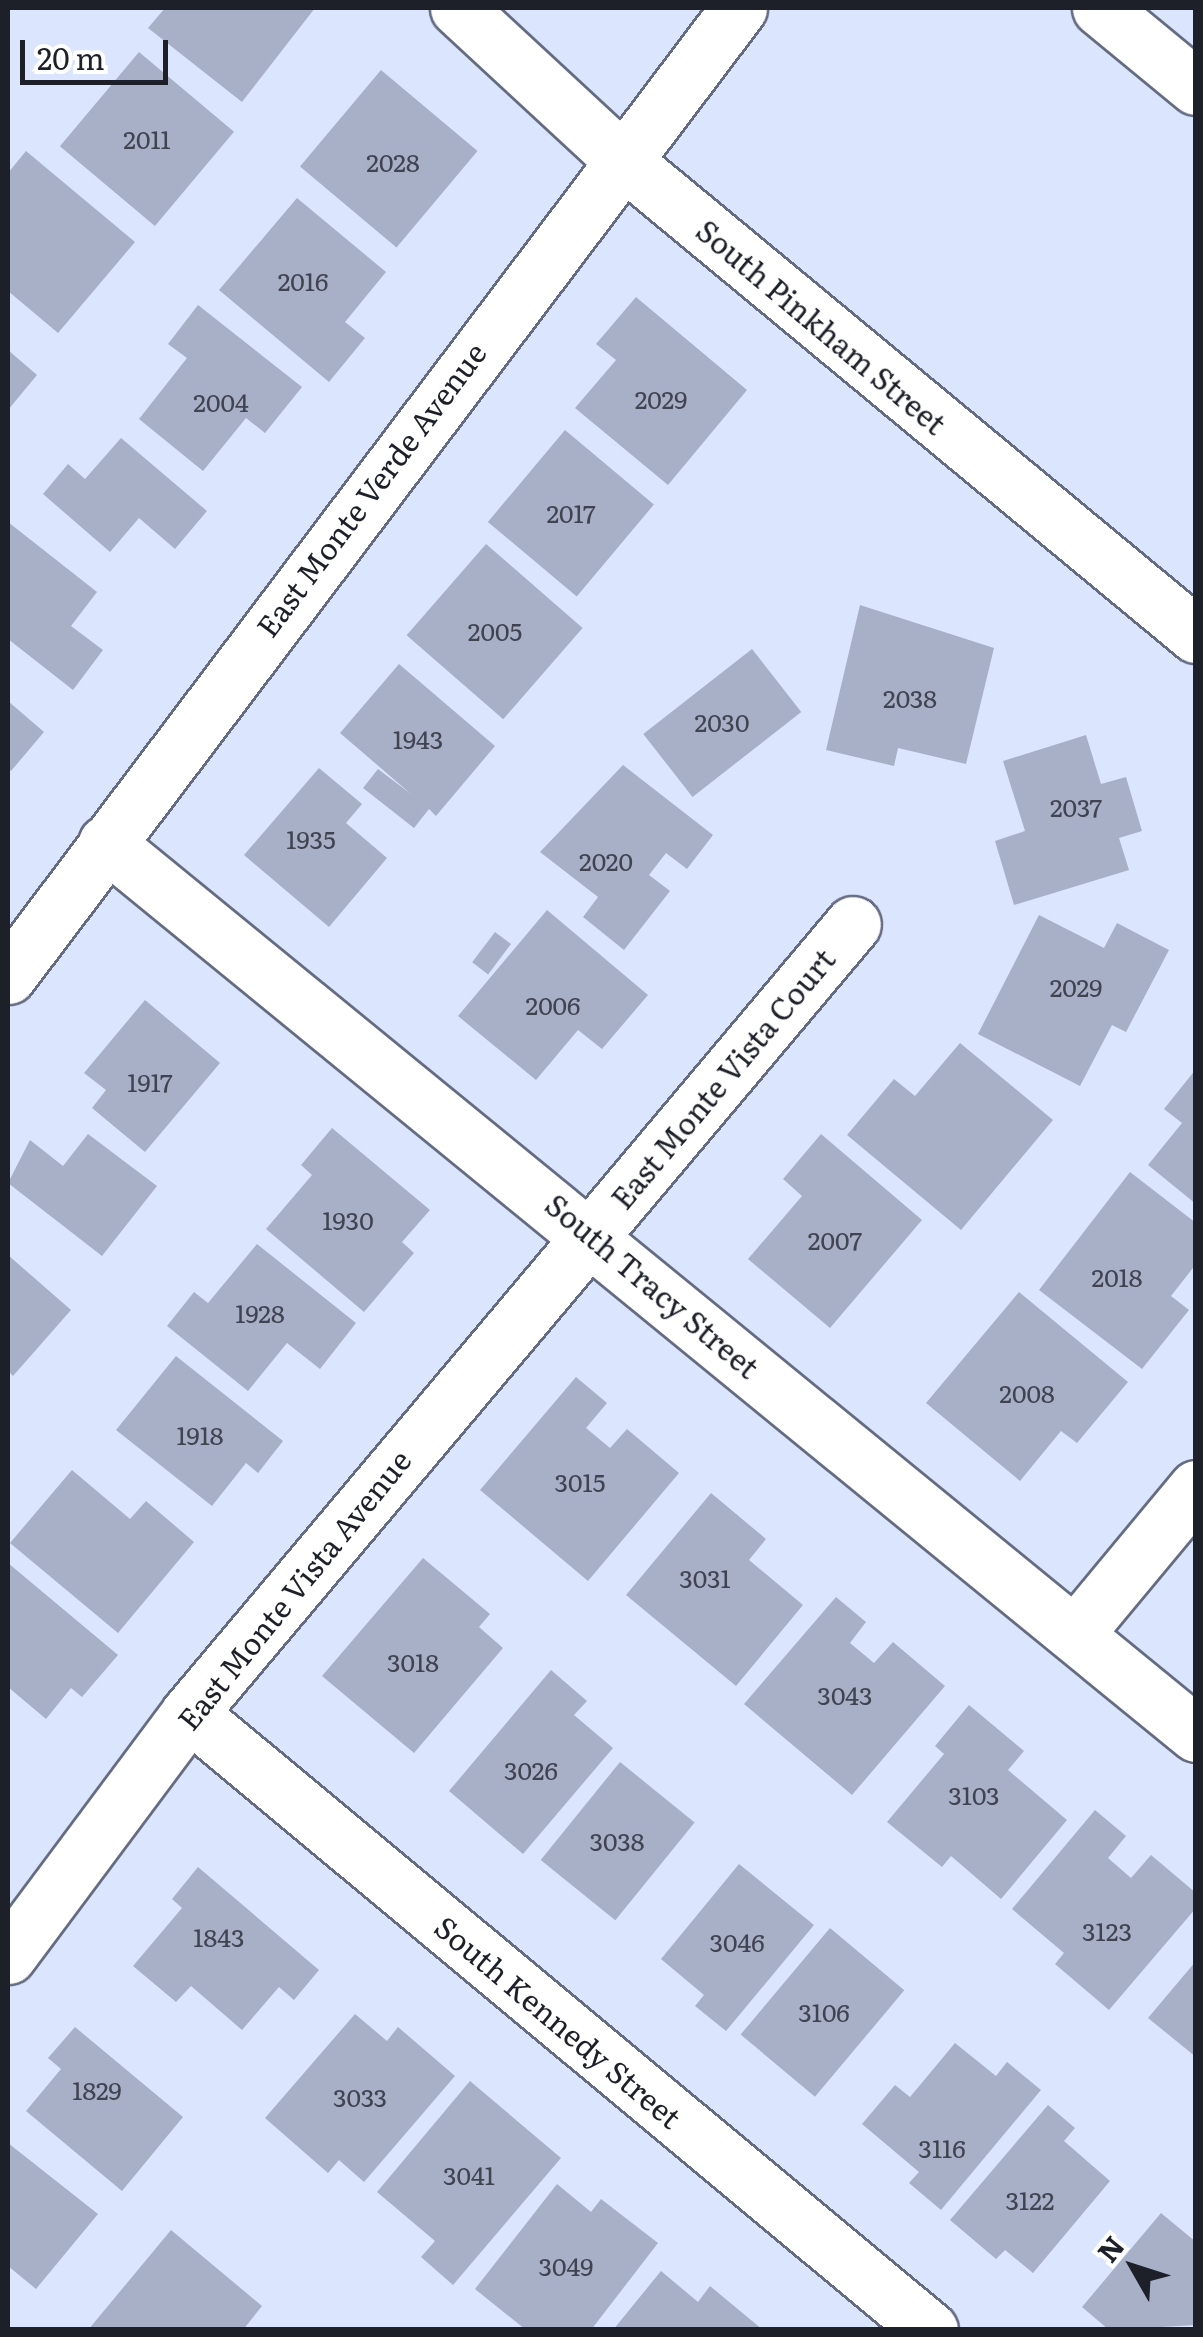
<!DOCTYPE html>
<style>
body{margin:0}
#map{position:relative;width:1203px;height:2337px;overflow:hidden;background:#dce5fe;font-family:Literata,serif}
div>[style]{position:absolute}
.building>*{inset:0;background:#a8b0c8;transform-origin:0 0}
.roads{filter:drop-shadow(2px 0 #656c82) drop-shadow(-2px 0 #656c82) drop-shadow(0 2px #656c82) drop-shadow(0 -2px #656c82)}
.minor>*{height:55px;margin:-27.5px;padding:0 27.5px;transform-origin:27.5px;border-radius:27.5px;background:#fff}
span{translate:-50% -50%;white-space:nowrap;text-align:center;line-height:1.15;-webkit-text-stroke:8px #fff;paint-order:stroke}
.number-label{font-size:25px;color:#404451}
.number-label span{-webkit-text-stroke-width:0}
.street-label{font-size:30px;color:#1d2029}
.frame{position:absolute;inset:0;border:10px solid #1d2029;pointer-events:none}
.north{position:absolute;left:1083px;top:2217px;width:100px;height:100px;-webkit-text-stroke:8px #fff;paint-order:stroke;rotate:309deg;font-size:28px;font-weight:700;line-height:40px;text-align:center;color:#1d2029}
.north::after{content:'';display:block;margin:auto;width:35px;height:45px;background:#1d2029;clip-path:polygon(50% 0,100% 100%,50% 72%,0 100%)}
.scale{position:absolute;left:20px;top:40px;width:148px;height:45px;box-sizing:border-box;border:5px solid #1d2029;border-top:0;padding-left:12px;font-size:30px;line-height:35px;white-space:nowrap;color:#1d2029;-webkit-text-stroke:8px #fff;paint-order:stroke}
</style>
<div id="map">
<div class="building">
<div style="clip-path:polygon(165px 8px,315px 8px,242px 102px,148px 28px)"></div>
<div style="left:139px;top:52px;width:124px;height:123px;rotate:40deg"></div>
<div style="left:381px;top:70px;width:126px;height:126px;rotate:40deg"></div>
<div style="clip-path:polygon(26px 151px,135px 242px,58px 333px,8px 291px,8px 173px)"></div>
<div style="clip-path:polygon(297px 198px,386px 272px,345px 322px,365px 338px,329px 382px,219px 290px)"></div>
<div style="clip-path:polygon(636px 297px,747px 390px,668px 485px,575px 408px,616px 360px,596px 344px)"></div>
<div style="clip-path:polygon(198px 305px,302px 387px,265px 433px,246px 418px,203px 471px,139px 419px,187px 358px,168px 344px)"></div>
<div style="clip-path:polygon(8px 350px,37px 375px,8px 410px)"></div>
<div style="left:565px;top:430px;width:116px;height:120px;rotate:40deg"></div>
<div style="clip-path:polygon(121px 438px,207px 511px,175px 549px,139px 518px,110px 552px,43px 494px,68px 464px,85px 479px)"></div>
<div style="clip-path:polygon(8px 522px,97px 592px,71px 626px,103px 650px,73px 690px,8px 639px)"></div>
<div style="left:486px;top:544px;width:128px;height:121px;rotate:41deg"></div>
<div style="clip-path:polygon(860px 605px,994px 648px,966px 764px,898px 748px,894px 766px,826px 750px)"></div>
<div style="left:752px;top:649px;width:80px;height:138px;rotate:52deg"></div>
<div style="clip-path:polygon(399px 664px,495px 746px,436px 816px,429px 809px,414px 828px,363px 788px,378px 769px,411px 794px,340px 733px)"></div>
<div style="clip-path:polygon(8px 701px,44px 732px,11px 771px,8px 768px)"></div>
<div style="clip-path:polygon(1086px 735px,1101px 784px,1126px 777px,1142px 831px,1119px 838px,1129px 870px,1014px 905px,995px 841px,1025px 831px,1003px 761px)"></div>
<div style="clip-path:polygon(623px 765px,713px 835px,687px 869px,666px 853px,649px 875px,670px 891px,624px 950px,583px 917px,598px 897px,540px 852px)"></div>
<div style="clip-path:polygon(319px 768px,362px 804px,346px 823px,387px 858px,329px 927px,244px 855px)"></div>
<div style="clip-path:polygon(547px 910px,648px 995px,602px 1049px,578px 1030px,536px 1080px,458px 1016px)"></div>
<div style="clip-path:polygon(1039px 915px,1104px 948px,1117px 923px,1169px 950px,1126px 1032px,1112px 1025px,1080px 1086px,978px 1034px)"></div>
<div style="left:495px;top:932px;width:20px;height:38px;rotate:37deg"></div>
<div style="clip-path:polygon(145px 1000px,220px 1063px,145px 1152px,92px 1108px,106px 1090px,84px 1073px)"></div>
<div style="clip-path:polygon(960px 1043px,1053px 1120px,961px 1230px,847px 1135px,894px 1079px,915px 1096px)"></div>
<div style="clip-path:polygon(1196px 1069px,1196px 1204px,1148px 1165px,1182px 1123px,1164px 1109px)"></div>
<div style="clip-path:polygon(332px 1128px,430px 1210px,402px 1242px,414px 1253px,364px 1312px,266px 1229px,312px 1175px,301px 1165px)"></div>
<div style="clip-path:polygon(88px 1134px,157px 1186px,102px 1256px,8px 1183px,30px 1140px,63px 1166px)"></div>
<div style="clip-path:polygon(821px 1134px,922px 1220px,830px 1328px,748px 1259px,802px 1196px,783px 1179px)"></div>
<div style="clip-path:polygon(1130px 1172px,1196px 1223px,1196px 1264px,1171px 1296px,1189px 1310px,1142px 1369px,1039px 1290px)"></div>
<div style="clip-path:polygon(257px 1244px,356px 1323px,320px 1369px,287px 1343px,248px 1391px,167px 1326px,194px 1292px,208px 1303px)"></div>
<div style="clip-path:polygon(8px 1255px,71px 1310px,13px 1376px,8px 1371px)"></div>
<div style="clip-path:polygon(1019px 1292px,1128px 1382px,1077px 1443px,1061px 1431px,1020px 1481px,926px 1403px)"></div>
<div style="clip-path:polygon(176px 1356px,283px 1441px,258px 1473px,246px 1463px,212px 1506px,116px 1430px)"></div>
<div style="clip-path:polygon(576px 1377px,607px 1403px,586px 1428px,610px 1448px,627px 1429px,679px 1473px,588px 1581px,480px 1490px)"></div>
<div style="clip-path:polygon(72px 1470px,130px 1519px,146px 1501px,194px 1542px,118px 1633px,10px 1543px)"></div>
<div style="clip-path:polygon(711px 1493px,766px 1539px,749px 1560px,803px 1605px,736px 1686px,626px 1595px)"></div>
<div style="clip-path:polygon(423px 1558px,490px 1614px,479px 1627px,503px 1648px,414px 1753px,322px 1676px)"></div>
<div style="clip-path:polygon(8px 1563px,118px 1655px,82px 1697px,71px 1688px,46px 1719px,8px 1687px)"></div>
<div style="clip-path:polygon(836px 1597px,866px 1622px,850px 1643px,874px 1663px,893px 1642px,945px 1686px,852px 1795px,744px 1704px)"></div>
<div style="clip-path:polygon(551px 1670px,587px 1701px,574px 1715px,613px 1748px,523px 1854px,449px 1791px)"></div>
<div style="clip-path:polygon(969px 1705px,1024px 1751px,1008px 1770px,1067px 1820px,1001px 1899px,951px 1856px,942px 1867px,887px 1822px,944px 1754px,935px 1746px)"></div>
<div style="left:620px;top:1762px;width:96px;height:126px;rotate:39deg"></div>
<div style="clip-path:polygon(1095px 1810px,1126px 1836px,1108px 1858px,1131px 1878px,1151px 1855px,1196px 1893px,1196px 1908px,1109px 2010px,1055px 1964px,1064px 1953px,1012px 1909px)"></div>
<div style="clip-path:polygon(739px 1864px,814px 1925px,726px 2031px,695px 2006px,704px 1995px,661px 1959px)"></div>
<div style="clip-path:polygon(198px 1867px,319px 1970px,294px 2000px,279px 1987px,242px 2030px,191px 1986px,176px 2002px,133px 1966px,182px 1908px,172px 1899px)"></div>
<div style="left:830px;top:1928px;width:97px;height:139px;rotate:40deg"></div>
<div style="clip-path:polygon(1196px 1961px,1196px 2057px,1148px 2018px)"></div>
<div style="clip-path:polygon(355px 2014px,387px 2041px,398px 2027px,455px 2076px,364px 2182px,339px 2160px,328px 2173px,265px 2118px)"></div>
<div style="clip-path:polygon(75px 2027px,183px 2117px,122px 2191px,26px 2111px,61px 2069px,48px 2058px)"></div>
<div style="clip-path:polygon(955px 2043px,996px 2076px,1007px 2062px,1041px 2090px,941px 2210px,909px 2183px,919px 2172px,862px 2124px,895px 2085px,910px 2097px)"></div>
<div style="clip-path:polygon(470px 2081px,561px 2158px,453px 2285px,421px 2257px,435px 2241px,377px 2192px)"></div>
<div style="clip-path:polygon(1048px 2105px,1075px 2128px,1064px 2141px,1110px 2181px,1033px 2273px,1005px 2250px,996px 2259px,950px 2220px)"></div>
<div style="clip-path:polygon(8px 2143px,98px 2214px,36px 2289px,8px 2266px)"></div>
<div style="clip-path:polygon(557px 2184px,591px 2212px,601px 2199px,658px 2243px,591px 2330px,526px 2330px,475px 2289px)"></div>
<div style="clip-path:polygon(1161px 2213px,1196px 2242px,1196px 2325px,1109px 2330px,1082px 2307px)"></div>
<div style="clip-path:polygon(171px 2230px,262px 2306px,243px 2330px,88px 2330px)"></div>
<div style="clip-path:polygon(661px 2271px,698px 2302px,710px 2286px,763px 2330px,613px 2330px)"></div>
</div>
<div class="roads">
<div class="minor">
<div style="left:458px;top:8px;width:221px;rotate:42.8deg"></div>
<div style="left:620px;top:158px;width:748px;rotate:39.63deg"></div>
<div style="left:1100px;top:8px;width:124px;rotate:39.5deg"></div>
<div style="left:106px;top:843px;width:1408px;rotate:39.26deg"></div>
<div style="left:8px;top:976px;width:1213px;rotate:-52.94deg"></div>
<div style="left:1075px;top:1634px;width:190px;rotate:-50.3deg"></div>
<div style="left:189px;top:1713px;width:964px;rotate:39.78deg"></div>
<div style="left:8px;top:1956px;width:303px;rotate:-53.3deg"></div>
<div style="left:189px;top:1713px;width:1031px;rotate:-49.92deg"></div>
</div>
</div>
<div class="number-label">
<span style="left:147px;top:139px">2011</span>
<span style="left:393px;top:162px">2028</span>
<span style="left:303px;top:281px">2016</span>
<span style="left:661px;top:399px">2029</span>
<span style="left:221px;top:402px">2004</span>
<span style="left:571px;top:513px">2017</span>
<span style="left:495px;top:631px">2005</span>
<span style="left:910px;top:698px">2038</span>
<span style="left:722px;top:722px">2030</span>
<span style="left:418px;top:739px">1943</span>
<span style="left:1076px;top:807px">2037</span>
<span style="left:311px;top:839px">1935</span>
<span style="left:606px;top:861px">2020</span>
<span style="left:1076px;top:987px">2029</span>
<span style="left:553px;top:1005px">2006</span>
<span style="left:150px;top:1082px">1917</span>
<span style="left:348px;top:1220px">1930</span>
<span style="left:835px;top:1240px">2007</span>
<span style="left:1117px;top:1277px">2018</span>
<span style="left:260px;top:1313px">1928</span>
<span style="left:1027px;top:1393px">2008</span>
<span style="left:200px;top:1435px">1918</span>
<span style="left:580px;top:1482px">3015</span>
<span style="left:705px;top:1578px">3031</span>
<span style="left:413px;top:1662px">3018</span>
<span style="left:845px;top:1695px">3043</span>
<span style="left:531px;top:1770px">3026</span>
<span style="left:974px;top:1795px">3103</span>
<span style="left:617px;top:1841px">3038</span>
<span style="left:1107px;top:1931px">3123</span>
<span style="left:219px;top:1937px">1843</span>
<span style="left:737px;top:1942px">3046</span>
<span style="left:824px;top:2012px">3106</span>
<span style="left:97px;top:2090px">1829</span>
<span style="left:360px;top:2097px">3033</span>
<span style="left:942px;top:2148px">3116</span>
<span style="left:469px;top:2175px">3041</span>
<span style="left:1030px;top:2200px">3122</span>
<span style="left:566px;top:2266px">3049</span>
</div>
<div class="street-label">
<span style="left:822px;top:326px;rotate:40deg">South Pinkham Street</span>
<span style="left:370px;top:489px;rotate:-53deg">East Monte Verde Avenue</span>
<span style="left:722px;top:1078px;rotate:-50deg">East Monte Vista Court</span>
<span style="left:653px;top:1285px;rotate:40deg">South Tracy Street</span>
<span style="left:293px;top:1589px;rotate:-51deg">East Monte Vista Avenue</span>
<span style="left:559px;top:2021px;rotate:40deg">South Kennedy Street</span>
</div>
<div class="frame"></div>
<div class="north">N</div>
<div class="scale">20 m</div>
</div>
